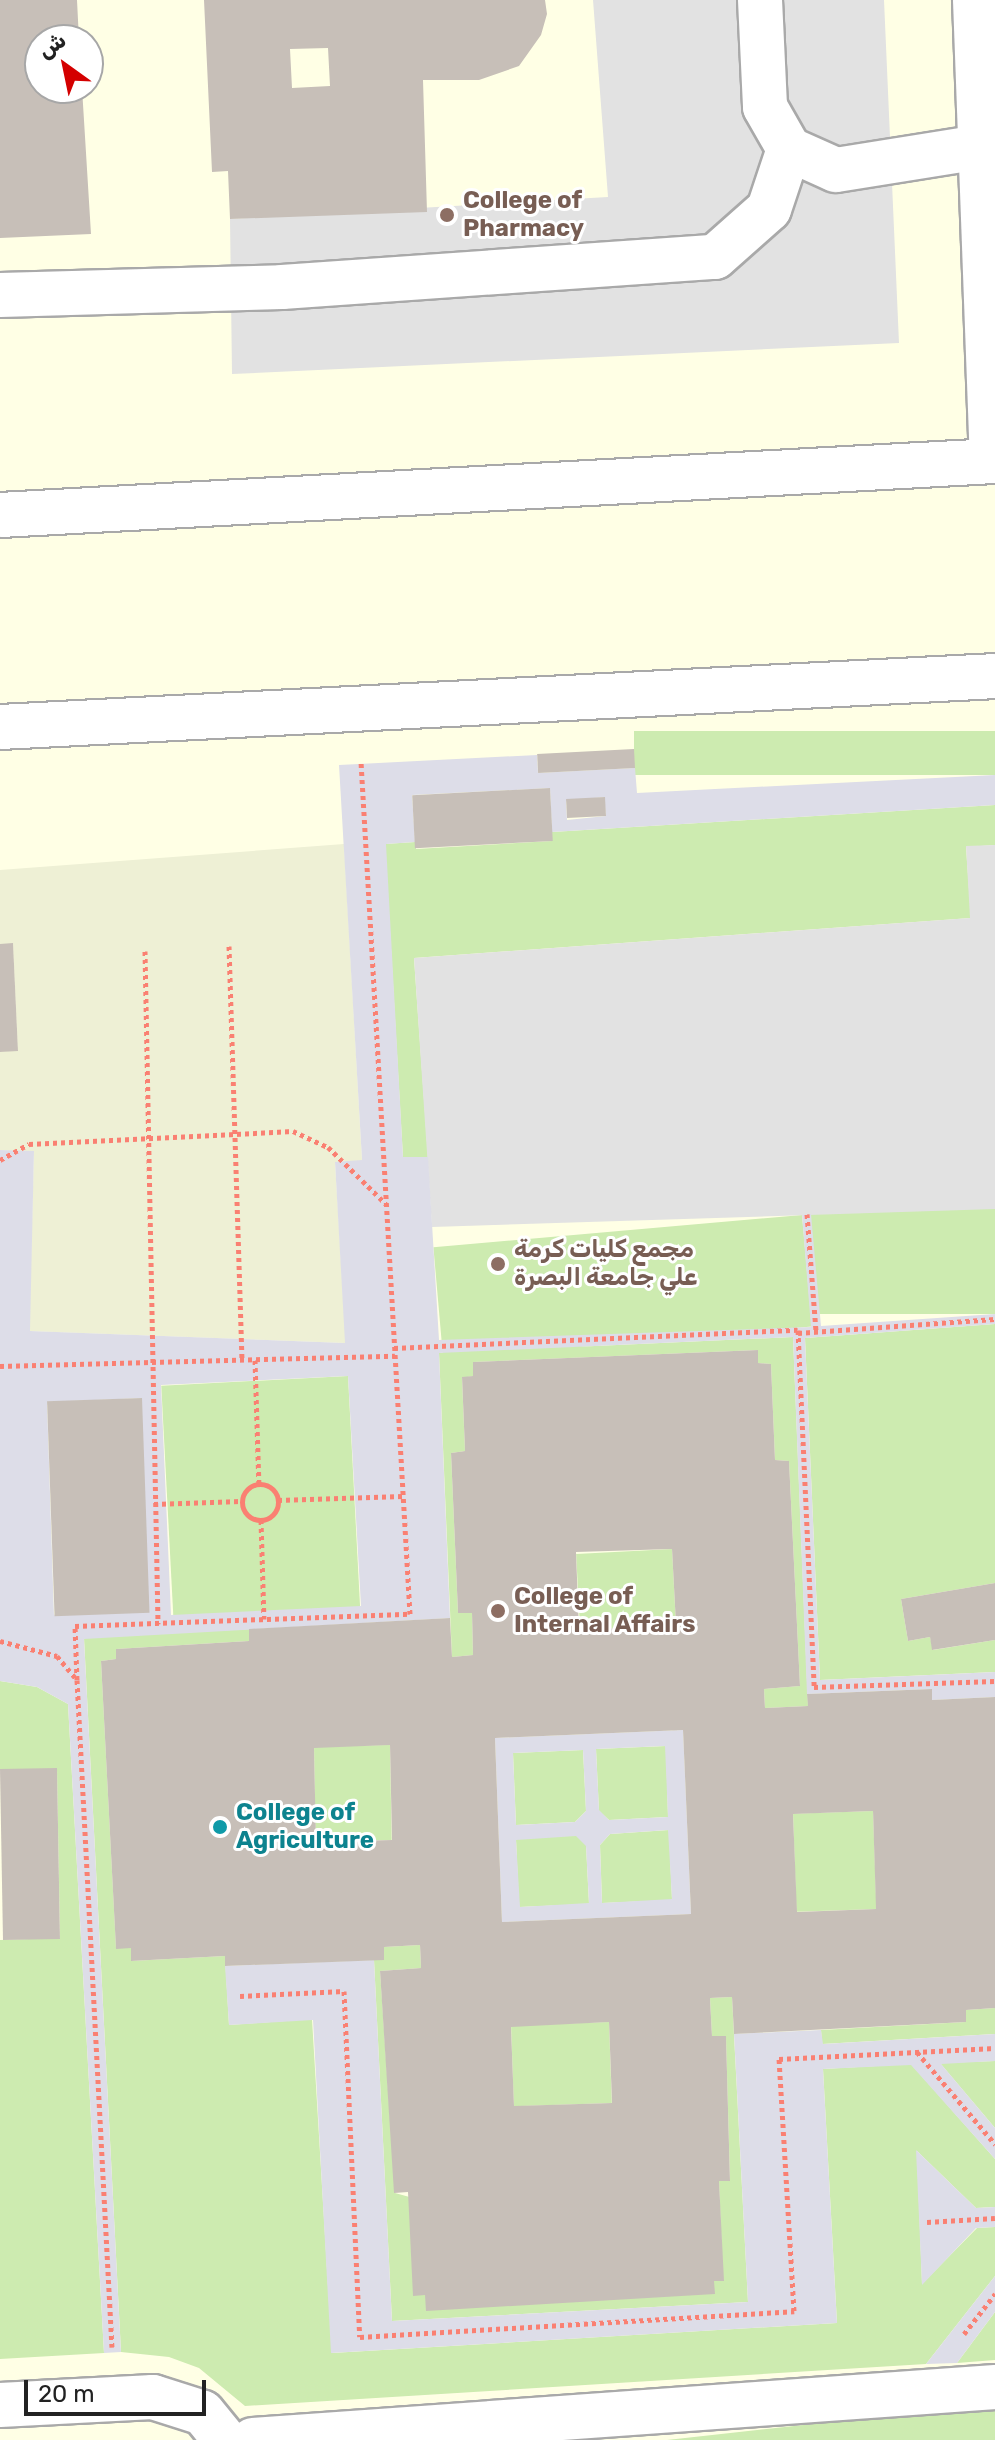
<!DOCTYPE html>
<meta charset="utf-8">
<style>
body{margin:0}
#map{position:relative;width:995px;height:2440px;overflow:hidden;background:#f2efe9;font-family:Rubik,Cairo,sans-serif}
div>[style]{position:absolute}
.education>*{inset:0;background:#ffffe5}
.farmland>*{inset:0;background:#eef0d5}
.grass>*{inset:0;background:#cdebb0;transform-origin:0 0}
.parking>*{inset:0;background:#e2e2e2}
.plaza>*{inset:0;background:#dddde8}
.building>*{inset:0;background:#c7bfb8;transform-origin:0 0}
.path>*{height:5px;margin-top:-2.5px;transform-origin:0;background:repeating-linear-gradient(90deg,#fa8072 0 4px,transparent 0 8px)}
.path>.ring{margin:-2.5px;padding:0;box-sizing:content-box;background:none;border:5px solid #fa8072;border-radius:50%}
.roads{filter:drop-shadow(2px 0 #a9a9a9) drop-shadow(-2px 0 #a9a9a9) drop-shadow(0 2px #a9a9a9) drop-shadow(0 -2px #a9a9a9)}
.minor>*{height:44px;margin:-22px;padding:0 22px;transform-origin:22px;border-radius:22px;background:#fff}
.dots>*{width:22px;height:22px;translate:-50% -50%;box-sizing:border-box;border:4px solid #fff;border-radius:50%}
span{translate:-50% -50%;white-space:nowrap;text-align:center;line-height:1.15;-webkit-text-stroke:6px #fff;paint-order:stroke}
.education-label{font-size:24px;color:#785e54;font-weight:700}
.left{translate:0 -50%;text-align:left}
.culture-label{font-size:24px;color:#0d838f;font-weight:700}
.north{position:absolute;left:24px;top:24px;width:80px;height:80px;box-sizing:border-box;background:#fff;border:2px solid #a7a7a7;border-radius:50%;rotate:327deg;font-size:22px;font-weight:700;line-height:32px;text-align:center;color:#222}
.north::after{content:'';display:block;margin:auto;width:28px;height:36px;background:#d40000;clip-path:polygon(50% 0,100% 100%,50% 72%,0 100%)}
.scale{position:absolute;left:24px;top:2380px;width:182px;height:36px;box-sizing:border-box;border:4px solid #222;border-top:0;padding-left:10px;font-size:24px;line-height:28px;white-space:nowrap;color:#222;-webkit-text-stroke:6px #fff;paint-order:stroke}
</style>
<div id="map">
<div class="education">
<div style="clip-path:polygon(evenodd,0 0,995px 0,995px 2440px,0 2440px,0 0,40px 40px,88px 40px,88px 88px,40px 88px,40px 40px)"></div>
</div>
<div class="farmland">
<div style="clip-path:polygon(344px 844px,362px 1161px,335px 1163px,346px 1343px,29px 1331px,34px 1152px,0 1150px,0 1052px,18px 1050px,13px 944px,0 944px,0 870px)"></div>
</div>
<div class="grass">
<div style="left:995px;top:731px;width:44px;height:361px;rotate:90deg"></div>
<div style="clip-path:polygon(995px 805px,995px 845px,966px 847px,971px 918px,414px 958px,428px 1157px,403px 1158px,385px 844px,415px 842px,416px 849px,552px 841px,552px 832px)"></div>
<div style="left:995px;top:1209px;width:105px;height:184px;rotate:90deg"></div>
<div style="left:802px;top:1215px;width:112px;height:370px;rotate:85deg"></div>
<div style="clip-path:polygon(995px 1324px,995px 1583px,901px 1599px,908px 1641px,930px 1637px,933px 1650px,995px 1640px,995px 1672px,820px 1680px,805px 1338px)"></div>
<div style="clip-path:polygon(793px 1337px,808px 1706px,765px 1708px,764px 1689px,800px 1686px,789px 1461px,775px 1460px,771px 1364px,758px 1363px,758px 1350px,473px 1362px,473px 1376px,462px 1378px,465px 1451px,451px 1453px,458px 1613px,472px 1613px,473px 1655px,452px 1657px,439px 1353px)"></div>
<div style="left:348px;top:1376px;width:231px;height:187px;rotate:87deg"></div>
<div style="left:672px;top:1549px;width:76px;height:96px;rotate:87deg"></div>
<div style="clip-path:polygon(249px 1629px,249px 1641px,116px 1649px,116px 1659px,101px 1661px,116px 1948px,131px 1948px,131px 1961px,225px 1956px,229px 2025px,312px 2019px,332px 2353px,837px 2323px,823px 2069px,911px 2064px,995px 2159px,995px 2207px,976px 2208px,917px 2151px,922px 2284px,977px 2228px,995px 2227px,995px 2276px,926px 2364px,245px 2406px,199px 2368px,169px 2357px,121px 2352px,84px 1638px)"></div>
<div style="clip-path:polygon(0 1681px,37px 1687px,68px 1704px,104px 2353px,0 2359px,0 1940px,60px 1938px,57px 1769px,0 1769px)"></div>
<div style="left:390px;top:1745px;width:95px;height:76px;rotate:89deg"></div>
<div style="clip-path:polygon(666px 1746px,668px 1817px,609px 1820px,599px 1811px,596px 1749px)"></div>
<div style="clip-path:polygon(583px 1750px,586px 1811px,575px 1822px,516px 1825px,513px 1753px)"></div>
<div style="left:873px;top:1811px;width:98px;height:80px;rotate:88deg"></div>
<div style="clip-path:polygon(669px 1830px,672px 1900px,602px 1903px,600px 1845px,610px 1834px)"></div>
<div style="clip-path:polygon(576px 1835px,586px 1845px,589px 1904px,519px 1907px,516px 1839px)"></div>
<div style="clip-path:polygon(420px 1945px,421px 1968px,380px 1971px,395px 2193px,714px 2281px,723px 2281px,719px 2181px,730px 2180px,726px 2037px,712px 2036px,710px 1998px,732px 1997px,748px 2302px,392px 2321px,374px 1960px,384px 1960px,384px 1947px)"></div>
<div style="clip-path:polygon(995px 2008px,995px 2034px,822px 2044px,821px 2030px,966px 2022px,966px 2010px)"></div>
<div style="left:609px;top:2022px;width:81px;height:98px;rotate:88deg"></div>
<div style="clip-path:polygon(995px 2061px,995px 2128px,940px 2063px)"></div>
<div style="clip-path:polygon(995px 2312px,995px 2360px,957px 2363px)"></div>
<div style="clip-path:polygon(995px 2404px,995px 2440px,667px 2440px)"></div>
</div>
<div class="parking">
<div style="clip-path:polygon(593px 0,884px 0,899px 343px,232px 374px,230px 219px,608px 197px)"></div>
<div style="clip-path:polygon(995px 845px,995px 1209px,432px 1227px,414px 958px,970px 918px,966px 846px)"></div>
</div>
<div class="plaza">
<div style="clip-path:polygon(evenodd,537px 755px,538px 773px,635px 768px,637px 793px,995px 775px,995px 805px,552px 832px,550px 788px,412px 795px,415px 842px,386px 844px,403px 1157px,428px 1157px,439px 1340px,811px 1327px,802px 1215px,811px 1214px,821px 1326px,995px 1314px,995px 1324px,805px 1338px,820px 1680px,995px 1672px,995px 1697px,932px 1700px,932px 1689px,807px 1694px,793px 1337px,439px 1353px,450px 1618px,84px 1639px,121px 2352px,104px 2353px,68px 1704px,37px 1687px,0 1681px,0 1150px,34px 1151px,30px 1331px,345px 1343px,335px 1162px,362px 1160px,339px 765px,537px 755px,604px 797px,606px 816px,567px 820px,566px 801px,604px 797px,537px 755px,348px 1376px,361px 1606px,171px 1615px,161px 1385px,348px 1376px,537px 755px,142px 1398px,54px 1616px,47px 1402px,142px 1398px)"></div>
<div style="clip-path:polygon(evenodd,683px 1730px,691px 1914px,502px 1922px,495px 1738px,683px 1730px,665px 1746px,668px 1817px,609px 1820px,599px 1810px,596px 1749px,665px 1746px,683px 1730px,583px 1750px,586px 1811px,575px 1822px,516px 1825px,513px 1753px,583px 1750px,683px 1730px,668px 1830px,672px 1899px,602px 1903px,600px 1845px,610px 1834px,668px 1830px,683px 1730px,576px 1836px,586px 1846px,589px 1903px,520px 1907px,516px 1840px,576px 1836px)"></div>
<div style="clip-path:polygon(374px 1960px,392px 2321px,748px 2302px,734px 2034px,821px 2030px,823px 2044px,995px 2034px,995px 2061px,941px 2064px,995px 2128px,995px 2159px,911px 2065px,823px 2069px,837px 2323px,331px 2353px,313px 2020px,229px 2025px,225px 1966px)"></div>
<div style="clip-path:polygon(916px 2150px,976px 2208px,995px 2207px,995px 2227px,976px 2228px,922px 2285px)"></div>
<div style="clip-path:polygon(995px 2276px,995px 2312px,957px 2363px,926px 2364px)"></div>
</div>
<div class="building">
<div style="clip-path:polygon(0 0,77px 0,79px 40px,40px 40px,40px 88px,82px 88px,91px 234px,0 238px)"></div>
<div style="clip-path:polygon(evenodd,204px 0,545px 0,547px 14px,541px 35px,519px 66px,479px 80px,423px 80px,427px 212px,230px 219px,228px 171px,212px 172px,204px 0,328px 48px,330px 86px,292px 88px,290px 49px,328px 48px)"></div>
<div style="left:634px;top:749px;width:19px;height:97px;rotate:87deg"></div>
<div style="left:550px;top:788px;width:53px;height:138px;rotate:87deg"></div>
<div style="left:605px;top:797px;width:19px;height:39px;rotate:87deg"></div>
<div style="clip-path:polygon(13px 943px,18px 1051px,0 1052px,0 944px)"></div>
<div style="clip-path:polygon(evenodd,758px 1350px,758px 1363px,771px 1364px,775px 1460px,789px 1461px,800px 1686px,764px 1689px,765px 1708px,808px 1706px,807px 1694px,932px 1689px,932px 1700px,995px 1697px,995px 2008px,966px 2010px,966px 2022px,734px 2034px,732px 1997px,710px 1998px,712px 2036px,726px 2036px,730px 2181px,719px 2181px,724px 2281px,714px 2281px,715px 2294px,426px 2311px,425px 2295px,413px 2296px,408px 2192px,394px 2193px,380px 1971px,421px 1968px,420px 1945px,384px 1947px,384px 1960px,225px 1966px,225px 1956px,131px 1961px,131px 1948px,116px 1949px,101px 1661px,116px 1659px,116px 1649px,249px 1641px,249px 1629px,450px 1618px,452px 1657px,473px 1655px,472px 1613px,458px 1613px,451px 1453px,465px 1451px,462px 1377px,473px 1376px,473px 1362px,758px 1350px,672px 1549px,676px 1625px,579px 1630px,576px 1552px,672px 1549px,758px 1350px,683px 1730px,691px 1914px,502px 1922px,495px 1738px,683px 1730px,758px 1350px,390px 1745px,392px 1840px,316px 1842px,314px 1748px,390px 1745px,758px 1350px,873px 1811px,876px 1909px,797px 1912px,793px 1814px,873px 1811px,758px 1350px,609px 2022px,612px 2103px,514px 2106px,511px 2027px,609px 2022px)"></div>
<div style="left:142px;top:1398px;width:215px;height:95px;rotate:88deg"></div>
<div style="clip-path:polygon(995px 1583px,995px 1640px,932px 1650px,930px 1637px,908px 1641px,901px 1599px)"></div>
<div style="left:57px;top:1768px;width:171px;height:57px;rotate:89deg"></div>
</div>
<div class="path">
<div style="left:229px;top:946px;width:414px;rotate:88.2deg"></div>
<div style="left:145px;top:951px;width:673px;rotate:88.89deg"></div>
<div style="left:0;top:1160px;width:33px;rotate:-29deg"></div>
<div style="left:29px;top:1144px;width:264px;rotate:-2.8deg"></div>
<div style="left:293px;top:1131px;width:38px;rotate:25deg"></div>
<div style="left:328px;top:1147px;width:81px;rotate:44.5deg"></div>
<div style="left:807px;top:1214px;width:118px;rotate:85.6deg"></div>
<div style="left:798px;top:1333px;width:197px;rotate:-4.1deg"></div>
<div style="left:394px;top:1348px;width:404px;rotate:-2.6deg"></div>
<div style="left:798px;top:1330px;width:357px;rotate:87.4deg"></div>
<div style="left:814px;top:1687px;width:181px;rotate:-1.9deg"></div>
<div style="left:255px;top:1360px;width:124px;rotate:88.2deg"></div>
<div style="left:0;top:1366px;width:395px;rotate:-1.5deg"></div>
<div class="ring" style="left:242px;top:1484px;width:31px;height:31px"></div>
<div style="left:278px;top:1500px;width:125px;rotate:-1.8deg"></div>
<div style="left:154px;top:1504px;width:87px;rotate:-2deg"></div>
<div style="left:261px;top:1520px;width:99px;rotate:88.3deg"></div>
<div style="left:0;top:1641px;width:59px;rotate:14.7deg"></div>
<div style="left:57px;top:1656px;width:31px;rotate:50deg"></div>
<div style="left:77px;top:1680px;width:668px;rotate:87deg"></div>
<div style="left:77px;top:1680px;width:54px;rotate:-92.1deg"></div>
<div style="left:75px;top:1626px;width:335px;rotate:-2.1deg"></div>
<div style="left:410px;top:1614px;width:853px;rotate:-93.29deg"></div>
<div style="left:240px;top:1996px;width:104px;rotate:-2.8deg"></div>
<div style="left:344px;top:1991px;width:346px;rotate:87.4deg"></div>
<div style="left:360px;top:2337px;width:435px;rotate:-3.4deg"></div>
<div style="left:794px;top:2311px;width:252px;rotate:-93.4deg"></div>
<div style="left:779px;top:2059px;width:216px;rotate:-2.9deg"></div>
<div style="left:917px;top:2052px;width:121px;rotate:49.7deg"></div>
<div style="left:927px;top:2222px;width:68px;rotate:-3.4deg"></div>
<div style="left:964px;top:2334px;width:51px;rotate:-52.2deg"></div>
</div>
<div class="roads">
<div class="minor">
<div style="left:760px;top:0;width:107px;rotate:87.3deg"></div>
<div style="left:765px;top:107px;width:48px;rotate:60.3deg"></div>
<div style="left:789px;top:149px;width:51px;rotate:24.1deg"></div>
<div style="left:836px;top:170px;width:146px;rotate:-9.1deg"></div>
<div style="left:975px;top:0;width:461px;rotate:87.9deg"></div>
<div style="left:0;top:295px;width:282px;rotate:-1.6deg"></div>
<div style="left:282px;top:287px;width:434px;rotate:-4deg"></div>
<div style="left:715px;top:257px;width:72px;rotate:-41.6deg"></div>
<div style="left:769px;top:209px;width:63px;rotate:-71.6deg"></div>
<div style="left:0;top:515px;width:996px;rotate:-3.11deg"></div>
<div style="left:0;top:727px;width:996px;rotate:-2.93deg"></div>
<div style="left:0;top:2405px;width:153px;rotate:-3deg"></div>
<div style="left:153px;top:2397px;width:52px;rotate:17.7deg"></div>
<div style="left:203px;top:2413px;width:35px;rotate:51deg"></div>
<div style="left:253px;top:2440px;width:744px;rotate:-4.09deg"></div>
</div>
</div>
<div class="dots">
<div style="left:447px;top:215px;background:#8d6e63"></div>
<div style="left:498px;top:1264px;background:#8d6e63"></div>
<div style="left:498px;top:1611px;background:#8d6e63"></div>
<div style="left:220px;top:1827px;background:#0f9aa8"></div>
</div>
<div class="education-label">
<span class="left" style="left:463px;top:215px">College of<br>Pharmacy</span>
<span class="left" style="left:514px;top:1264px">مجمع كليات كرمة<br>علي جامعة البصرة</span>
<span class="left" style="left:514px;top:1611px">College of<br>Internal Affairs</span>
</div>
<div class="culture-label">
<span class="left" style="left:236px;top:1827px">College of<br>Agriculture</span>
</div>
<div class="north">ش</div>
<div class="scale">20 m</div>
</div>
